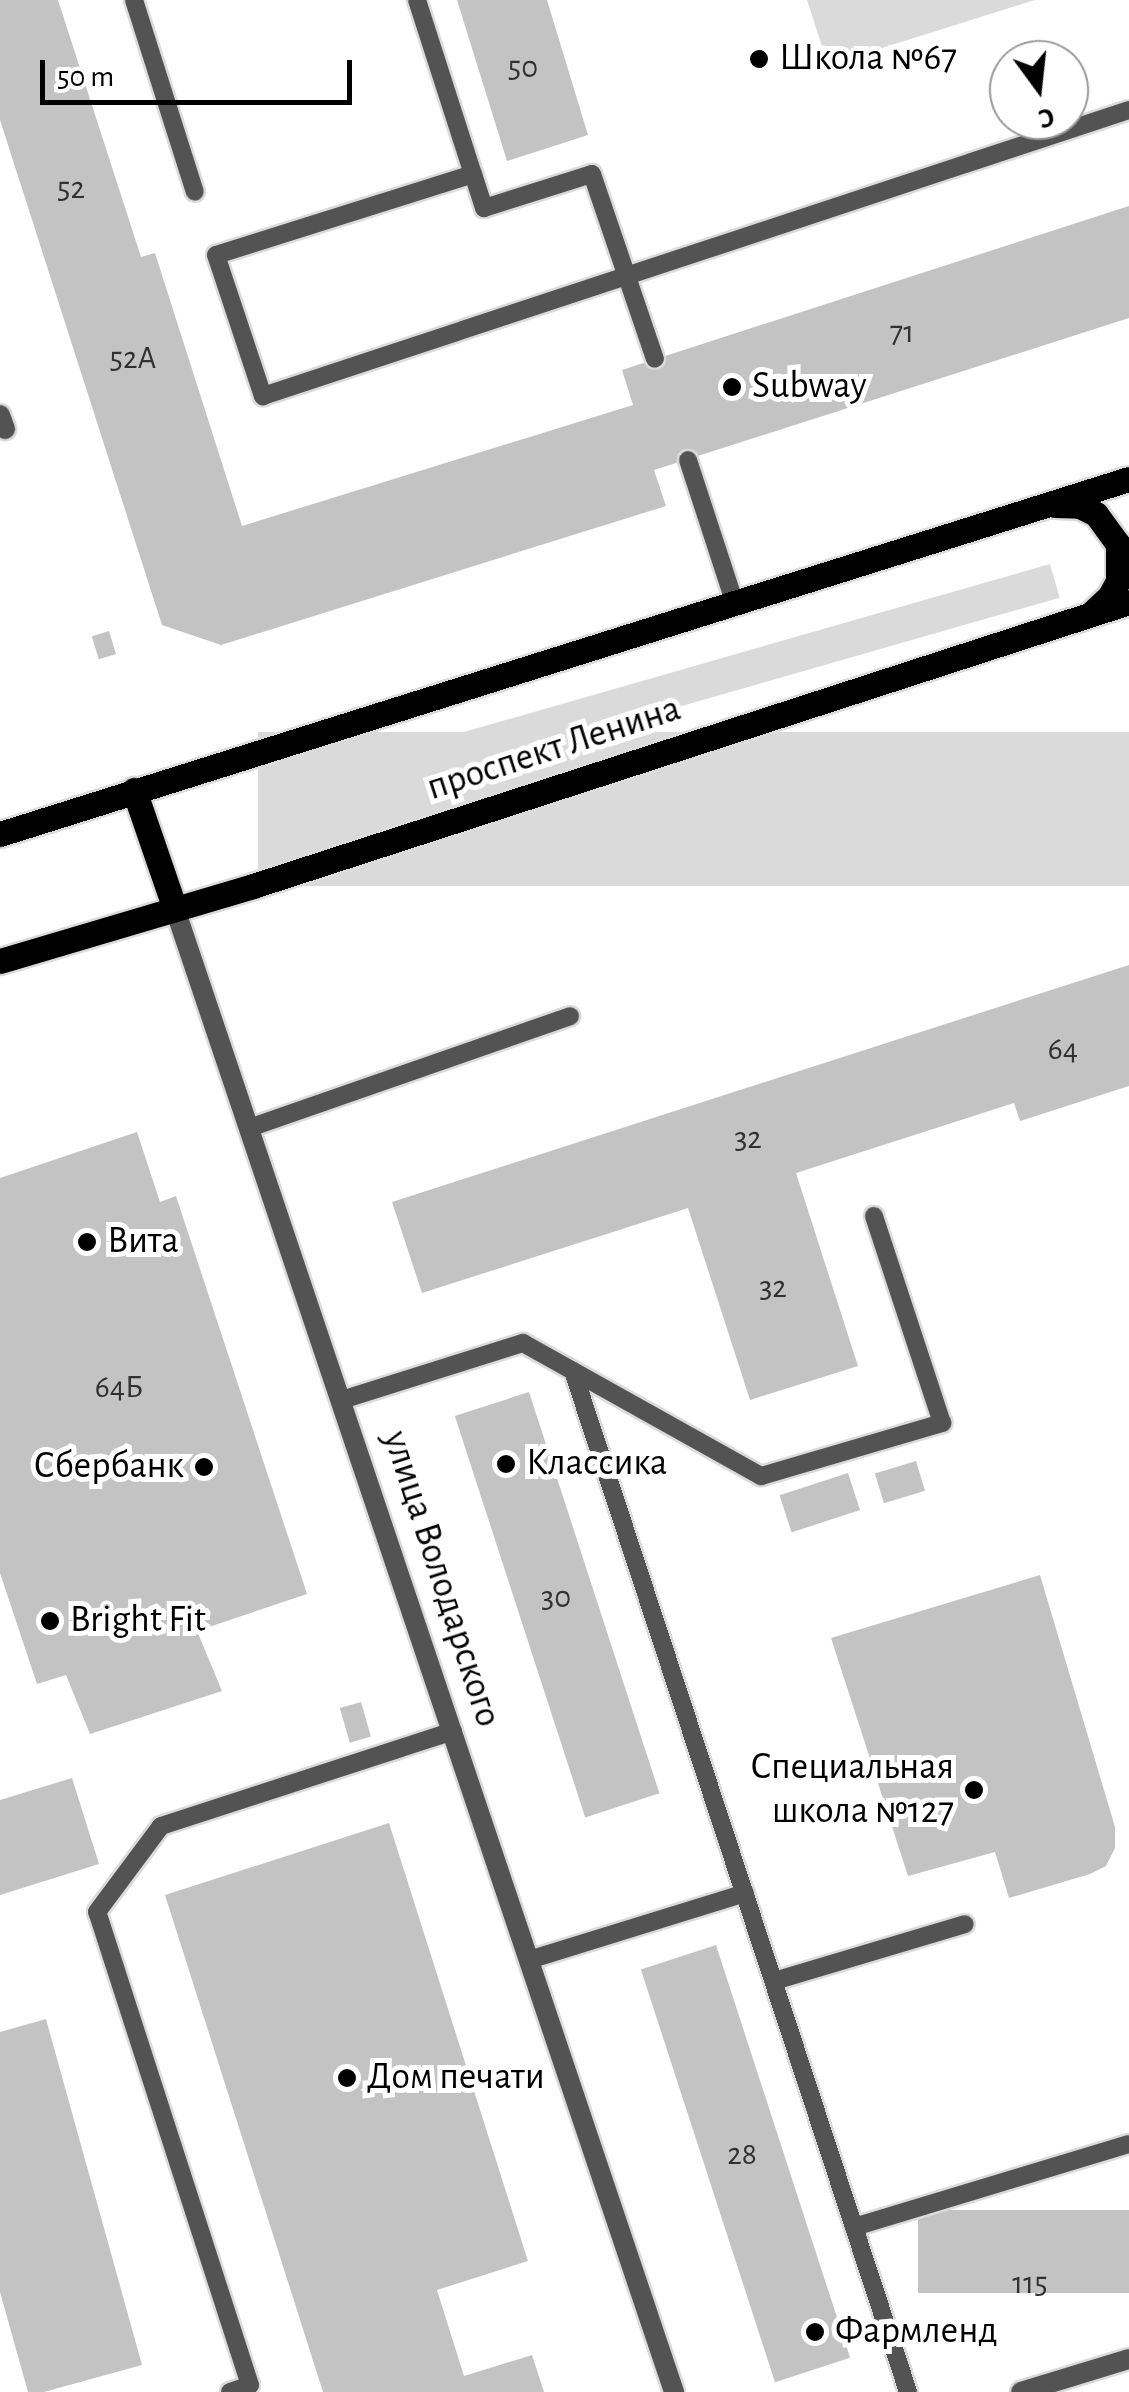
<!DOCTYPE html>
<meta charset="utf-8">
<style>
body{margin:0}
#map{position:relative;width:1129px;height:2392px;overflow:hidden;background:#fff;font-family:"Alegreya Sans",sans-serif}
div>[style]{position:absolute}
.green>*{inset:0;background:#dadada;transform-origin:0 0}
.building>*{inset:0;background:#c3c3c3;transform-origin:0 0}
.roads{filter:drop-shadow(2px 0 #dbdbdb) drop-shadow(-2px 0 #dbdbdb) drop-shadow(0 2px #dbdbdb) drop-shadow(0 -2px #dbdbdb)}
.service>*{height:18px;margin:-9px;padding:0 9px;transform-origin:9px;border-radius:9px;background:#535353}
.minor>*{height:20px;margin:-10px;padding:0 10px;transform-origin:10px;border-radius:10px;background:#535353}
.tertiary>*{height:20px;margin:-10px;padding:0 10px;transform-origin:10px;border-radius:10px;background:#535353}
.primary>*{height:25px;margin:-12.5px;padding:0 12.5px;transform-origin:12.5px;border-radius:12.5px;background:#000}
.dots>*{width:28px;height:28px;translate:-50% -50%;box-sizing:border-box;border:5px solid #fff;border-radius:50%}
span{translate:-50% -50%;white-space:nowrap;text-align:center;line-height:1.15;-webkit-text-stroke:10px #fff;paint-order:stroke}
.number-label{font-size:32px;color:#313131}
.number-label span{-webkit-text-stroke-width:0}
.poi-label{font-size:38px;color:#000}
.left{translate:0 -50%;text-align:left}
.right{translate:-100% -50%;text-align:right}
.street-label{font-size:38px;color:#000}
.north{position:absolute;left:989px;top:40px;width:100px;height:100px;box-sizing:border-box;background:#fff;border:2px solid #999;border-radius:50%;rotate:165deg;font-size:28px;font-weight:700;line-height:40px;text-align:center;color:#000}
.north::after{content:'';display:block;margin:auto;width:35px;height:45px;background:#000;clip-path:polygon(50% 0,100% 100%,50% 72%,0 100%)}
.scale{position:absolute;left:40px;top:60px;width:312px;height:45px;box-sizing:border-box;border:5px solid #000;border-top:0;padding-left:12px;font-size:30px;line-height:35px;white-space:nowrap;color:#000;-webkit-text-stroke:8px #fff;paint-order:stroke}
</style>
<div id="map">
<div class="green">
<div style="clip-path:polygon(807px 0,1035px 0,828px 65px)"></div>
<div style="left:1050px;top:564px;width:35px;height:819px;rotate:74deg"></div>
<div style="left:1129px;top:732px;width:154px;height:871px;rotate:90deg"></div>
</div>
<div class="building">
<div style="clip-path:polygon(0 0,58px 0,141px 257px,155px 253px,242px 526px,633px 405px,622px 370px,1129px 206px,1129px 318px,654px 470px,666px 506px,221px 645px,162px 625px,0 120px)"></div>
<div style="clip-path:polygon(457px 0,547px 0,588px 135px,507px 161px)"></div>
<div style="left:109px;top:631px;width:24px;height:18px;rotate:73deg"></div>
<div style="clip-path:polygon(1129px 965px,1129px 1086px,1020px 1121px,1014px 1103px,796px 1173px,858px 1366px,750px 1400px,688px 1208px,422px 1293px,392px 1202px)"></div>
<div style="clip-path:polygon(137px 1132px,160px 1202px,176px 1196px,307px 1594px,197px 1631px,222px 1691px,90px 1734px,66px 1675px,37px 1684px,0 1573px,0 1178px)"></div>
<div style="left:529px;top:1392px;width:422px;height:78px;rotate:72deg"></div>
<div style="left:916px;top:1461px;width:31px;height:43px;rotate:73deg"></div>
<div style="left:848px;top:1473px;width:39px;height:72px;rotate:72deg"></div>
<div style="clip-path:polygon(1040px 1575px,1115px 1827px,1115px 1848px,1106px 1866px,1090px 1874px,1009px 1898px,995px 1852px,908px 1876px,831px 1638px)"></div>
<div style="left:361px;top:1702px;width:36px;height:22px;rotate:74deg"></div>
<div style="clip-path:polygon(72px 1778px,99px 1864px,0 1895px,0 1800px)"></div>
<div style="clip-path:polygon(389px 1823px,528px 2261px,437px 2290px,464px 2376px,532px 2355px,544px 2392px,323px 2392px,165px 1895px)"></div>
<div style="left:716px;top:1945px;width:434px;height:79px;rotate:72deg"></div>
<div style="clip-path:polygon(46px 2019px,142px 2365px,44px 2392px,28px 2392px,0 2292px,0 2032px)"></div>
<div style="left:1129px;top:2210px;width:83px;height:211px;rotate:90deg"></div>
</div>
<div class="roads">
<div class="service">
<div style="left:134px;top:0;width:201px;rotate:72.4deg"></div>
<div style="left:417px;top:0;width:183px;rotate:72.2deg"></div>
<div style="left:473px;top:174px;width:269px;rotate:162.5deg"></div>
<div style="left:216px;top:255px;width:149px;rotate:71.6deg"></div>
<div style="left:263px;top:396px;width:912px;rotate:-18.28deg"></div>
<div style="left:473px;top:174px;width:36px;rotate:72deg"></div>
<div style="left:484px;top:208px;width:113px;rotate:-17.5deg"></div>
<div style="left:592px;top:174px;width:195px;rotate:71.2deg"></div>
<div style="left:688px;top:460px;width:151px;rotate:71.9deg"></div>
<div style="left:249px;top:1128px;width:340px;rotate:-19.2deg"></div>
<div style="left:573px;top:1371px;width:1075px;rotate:71.83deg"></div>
<div style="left:342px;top:1400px;width:190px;rotate:-17.5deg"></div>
<div style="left:523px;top:1343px;width:273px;rotate:29.2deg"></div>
<div style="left:761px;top:1476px;width:189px;rotate:-16.3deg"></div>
<div style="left:942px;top:1423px;width:218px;rotate:-108.2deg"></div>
<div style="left:529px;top:1960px;width:226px;rotate:-17.2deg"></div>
<div style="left:774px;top:1981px;width:199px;rotate:-16.6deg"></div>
<div style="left:854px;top:2227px;width:287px;rotate:-16.8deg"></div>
<div style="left:230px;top:2392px;width:21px;rotate:-19deg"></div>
<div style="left:250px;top:2385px;width:497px;rotate:-107.9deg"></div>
<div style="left:97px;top:1912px;width:107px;rotate:-53.3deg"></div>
<div style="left:161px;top:1826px;width:307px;rotate:-18deg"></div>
</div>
<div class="minor">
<div style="left:0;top:415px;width:15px;rotate:70deg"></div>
<div style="left:175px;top:909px;width:1565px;rotate:71.4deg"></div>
</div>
<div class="tertiary">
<div style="left:1021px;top:2392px;width:113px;rotate:-17deg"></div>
</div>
<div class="primary">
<div style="left:1055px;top:505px;width:25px;rotate:2deg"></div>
<div style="left:1080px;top:506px;width:18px;rotate:27deg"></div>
<div style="left:1096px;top:514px;width:37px;rotate:54deg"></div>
<div style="left:1118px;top:544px;width:37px;rotate:90deg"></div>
<div style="left:1118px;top:581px;width:18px;rotate:119deg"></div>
<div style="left:1109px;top:597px;width:23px;rotate:137deg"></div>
<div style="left:134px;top:790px;width:126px;rotate:71deg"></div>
<div style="left:0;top:834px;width:1183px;rotate:-17.46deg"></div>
<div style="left:0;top:961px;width:264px;rotate:-16.5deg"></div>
<div style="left:253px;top:886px;width:921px;rotate:-17.96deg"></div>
</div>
</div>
<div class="dots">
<div style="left:759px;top:59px;background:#000"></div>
<div style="left:732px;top:387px;background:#000"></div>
<div style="left:87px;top:1242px;background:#000"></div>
<div style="left:506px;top:1464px;background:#000"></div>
<div style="left:204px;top:1467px;background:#000"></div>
<div style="left:50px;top:1621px;background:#000"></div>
<div style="left:974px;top:1790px;background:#000"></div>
<div style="left:347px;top:2078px;background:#000"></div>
<div style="left:815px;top:2332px;background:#000"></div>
</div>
<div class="number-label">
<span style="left:523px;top:67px">50</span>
<span style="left:71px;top:188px">52</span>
<span style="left:902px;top:332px">71</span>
<span style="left:133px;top:358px">52А</span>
<span style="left:1063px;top:1049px">64</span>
<span style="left:748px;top:1138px">32</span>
<span style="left:773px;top:1287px">32</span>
<span style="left:119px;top:1387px">64Б</span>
<span style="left:556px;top:1597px">30</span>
<span style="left:742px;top:2154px">28</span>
<span style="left:1030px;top:2283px">115</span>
</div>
<div class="poi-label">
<span class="left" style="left:779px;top:59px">Школа №67</span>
<span class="left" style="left:752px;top:387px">Subway</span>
<span class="left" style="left:107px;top:1242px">Вита</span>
<span class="left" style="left:526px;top:1464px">Классика</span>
<span class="right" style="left:184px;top:1467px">Сбербанк</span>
<span class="left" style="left:70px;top:1621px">Bright Fit</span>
<span class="right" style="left:954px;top:1790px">Специальная<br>школа №127</span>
<span class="left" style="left:367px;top:2078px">Дом печати</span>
<span class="left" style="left:835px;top:2332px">Фармленд</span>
</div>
<div class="street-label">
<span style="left:554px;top:749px;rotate:-18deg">проспект Ленина</span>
<span style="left:441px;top:1579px;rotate:72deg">улица Володарского</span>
</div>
<div class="north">С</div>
<div class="scale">50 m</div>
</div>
